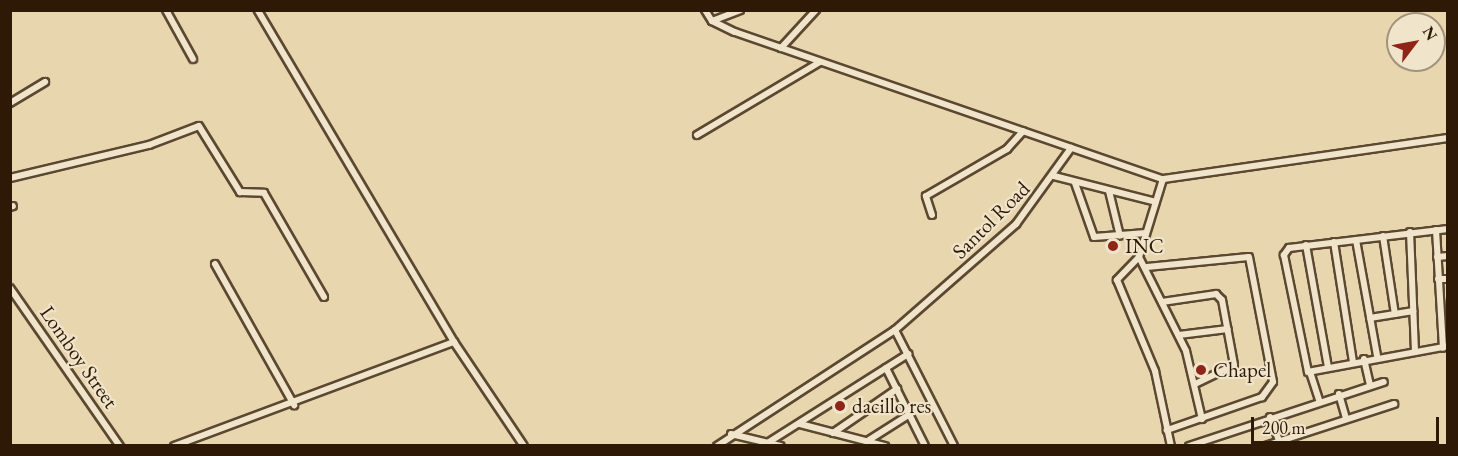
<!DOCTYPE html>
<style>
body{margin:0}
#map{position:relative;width:1458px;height:456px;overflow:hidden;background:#e8d6af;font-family:"EB Garamond",serif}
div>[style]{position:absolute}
.roads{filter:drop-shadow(2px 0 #5c4830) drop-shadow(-2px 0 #5c4830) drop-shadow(0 2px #5c4830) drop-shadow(0 -2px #5c4830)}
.minor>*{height:6px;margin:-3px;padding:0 3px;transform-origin:3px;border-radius:3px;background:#f0e4cb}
.dots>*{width:16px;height:16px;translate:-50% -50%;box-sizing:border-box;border:3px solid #f0e4cb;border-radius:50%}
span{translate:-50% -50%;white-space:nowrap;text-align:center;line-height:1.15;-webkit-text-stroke:4.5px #f0e4cb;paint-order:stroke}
.street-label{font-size:21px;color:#2e1906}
.poi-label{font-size:21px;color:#2e1906}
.left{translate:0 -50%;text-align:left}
.frame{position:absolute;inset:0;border:12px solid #2e1906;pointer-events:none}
.north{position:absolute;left:1386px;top:12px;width:60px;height:60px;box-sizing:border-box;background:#f0e4cb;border:2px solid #a2937c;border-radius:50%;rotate:58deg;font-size:16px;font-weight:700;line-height:24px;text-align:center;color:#2e1906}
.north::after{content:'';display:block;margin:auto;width:21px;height:27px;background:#8f2418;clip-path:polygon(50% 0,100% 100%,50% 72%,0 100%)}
.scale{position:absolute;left:1251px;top:417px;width:188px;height:27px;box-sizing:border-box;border:3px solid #2e1906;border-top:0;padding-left:8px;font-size:18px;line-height:21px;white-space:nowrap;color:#2e1906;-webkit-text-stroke:4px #f0e4cb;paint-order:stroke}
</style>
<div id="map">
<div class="roads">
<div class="minor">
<div style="left:166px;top:10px;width:56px;rotate:61.1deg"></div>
<div style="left:705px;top:10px;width:13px;rotate:58deg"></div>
<div style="left:712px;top:21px;width:25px;rotate:26deg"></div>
<div style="left:735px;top:32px;width:453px;rotate:19deg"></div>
<div style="left:1163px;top:179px;width:288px;rotate:-8.2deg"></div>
<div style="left:712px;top:21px;width:30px;rotate:-21deg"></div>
<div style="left:781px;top:48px;width:52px;rotate:-47.4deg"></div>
<div style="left:10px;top:103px;width:41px;rotate:-31deg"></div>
<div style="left:697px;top:135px;width:143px;rotate:-30.7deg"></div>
<div style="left:1054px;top:176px;width:105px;rotate:14.3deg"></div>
<div style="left:10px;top:178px;width:143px;rotate:-13.4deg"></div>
<div style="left:149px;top:145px;width:53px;rotate:-20.8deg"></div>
<div style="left:199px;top:126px;width:78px;rotate:58.2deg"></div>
<div style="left:240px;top:192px;width:24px;rotate:2deg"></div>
<div style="left:264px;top:193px;width:120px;rotate:60deg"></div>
<div style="left:1163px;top:179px;width:82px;rotate:107.1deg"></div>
<div style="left:1139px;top:257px;width:32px;rotate:134deg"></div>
<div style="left:1117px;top:280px;width:99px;rotate:67.3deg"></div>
<div style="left:1155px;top:371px;width:77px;rotate:78deg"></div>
<div style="left:1075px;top:183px;width:57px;rotate:70.6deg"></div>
<div style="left:1094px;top:237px;width:52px;rotate:-4.4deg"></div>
<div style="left:1109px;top:191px;width:46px;rotate:76.3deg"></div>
<div style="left:10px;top:207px;width:3px;rotate:-18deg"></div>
<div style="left:932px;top:215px;width:20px;rotate:-108deg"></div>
<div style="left:926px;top:196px;width:94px;rotate:-30.1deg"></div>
<div style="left:1007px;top:149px;width:24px;rotate:-48deg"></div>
<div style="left:1448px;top:229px;width:160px;rotate:173.2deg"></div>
<div style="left:1289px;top:248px;width:9px;rotate:126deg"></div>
<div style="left:1284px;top:255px;width:119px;rotate:78.4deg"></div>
<div style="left:1308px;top:372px;width:142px;rotate:-10.5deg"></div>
<div style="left:1436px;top:230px;width:118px;rotate:86.6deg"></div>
<div style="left:1410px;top:232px;width:120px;rotate:87.6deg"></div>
<div style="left:1383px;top:236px;width:79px;rotate:81.3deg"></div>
<div style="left:1356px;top:240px;width:118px;rotate:79.7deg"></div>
<div style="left:1334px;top:242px;width:121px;rotate:81deg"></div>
<div style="left:1306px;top:245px;width:124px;rotate:79.8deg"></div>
<div style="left:1139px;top:257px;width:105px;rotate:63.4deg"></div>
<div style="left:1186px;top:351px;width:70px;rotate:76.8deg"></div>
<div style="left:1437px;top:257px;width:11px;rotate:-5deg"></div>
<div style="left:215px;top:264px;width:162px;rotate:60.7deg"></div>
<div style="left:1147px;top:267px;width:102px;rotate:-5.6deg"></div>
<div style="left:1249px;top:257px;width:127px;rotate:79.1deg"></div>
<div style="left:1273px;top:382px;width:19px;rotate:126deg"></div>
<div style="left:1262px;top:397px;width:101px;rotate:160.8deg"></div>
<div style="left:1438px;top:279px;width:10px"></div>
<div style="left:10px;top:288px;width:193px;rotate:55.2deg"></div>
<div style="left:1162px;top:302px;width:55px;rotate:-8.4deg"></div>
<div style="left:1216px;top:294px;width:8px;rotate:45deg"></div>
<div style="left:1222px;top:300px;width:66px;rotate:79.5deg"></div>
<div style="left:1234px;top:365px;width:43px;rotate:154deg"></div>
<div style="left:1370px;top:318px;width:44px;rotate:-9.2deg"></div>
<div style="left:895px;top:330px;width:130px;rotate:63deg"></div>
<div style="left:1179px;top:335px;width:49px;rotate:-7deg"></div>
<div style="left:454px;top:342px;width:125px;rotate:56.1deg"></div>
<div style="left:1364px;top:359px;width:27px;rotate:77deg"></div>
<div style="left:886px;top:368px;width:87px;rotate:63.4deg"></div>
<div style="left:1310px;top:372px;width:29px;rotate:72deg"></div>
<div style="left:1339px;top:394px;width:25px;rotate:74deg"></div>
<div style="left:1270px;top:417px;width:26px;rotate:69deg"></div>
<div style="left:800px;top:424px;width:88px;rotate:14.5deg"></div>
<div style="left:833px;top:433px;width:78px;rotate:-34.5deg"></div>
<div style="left:731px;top:434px;width:51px;rotate:13.5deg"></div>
<div style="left:869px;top:440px;width:49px;rotate:-32.4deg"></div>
<div style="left:769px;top:442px;width:165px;rotate:-32.3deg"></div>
<div style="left:174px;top:446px;width:299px;rotate:-20.4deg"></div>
<div style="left:454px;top:342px;width:386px;rotate:-120.6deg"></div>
<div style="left:717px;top:446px;width:212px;rotate:-33.1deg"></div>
<div style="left:895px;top:330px;width:161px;rotate:-41.2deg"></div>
<div style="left:1016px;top:224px;width:94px;rotate:-54.1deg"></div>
<div style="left:1189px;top:446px;width:205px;rotate:-18.2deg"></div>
<div style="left:1265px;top:446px;width:136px;rotate:-18deg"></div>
</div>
</div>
<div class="dots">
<div style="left:1113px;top:246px;background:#8f2418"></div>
<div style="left:1201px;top:370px;background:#8f2418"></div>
<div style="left:840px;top:406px;background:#8f2418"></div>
</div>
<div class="street-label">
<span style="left:991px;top:220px;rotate:-45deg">Santol Road</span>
<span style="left:79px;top:357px;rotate:55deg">Lomboy Street</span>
</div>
<div class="poi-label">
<span class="left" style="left:1125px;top:246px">INC</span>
<span class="left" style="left:1213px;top:370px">Chapel</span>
<span class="left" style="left:852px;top:406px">dacillo res</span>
</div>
<div class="frame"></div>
<div class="north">N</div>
<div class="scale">200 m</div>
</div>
